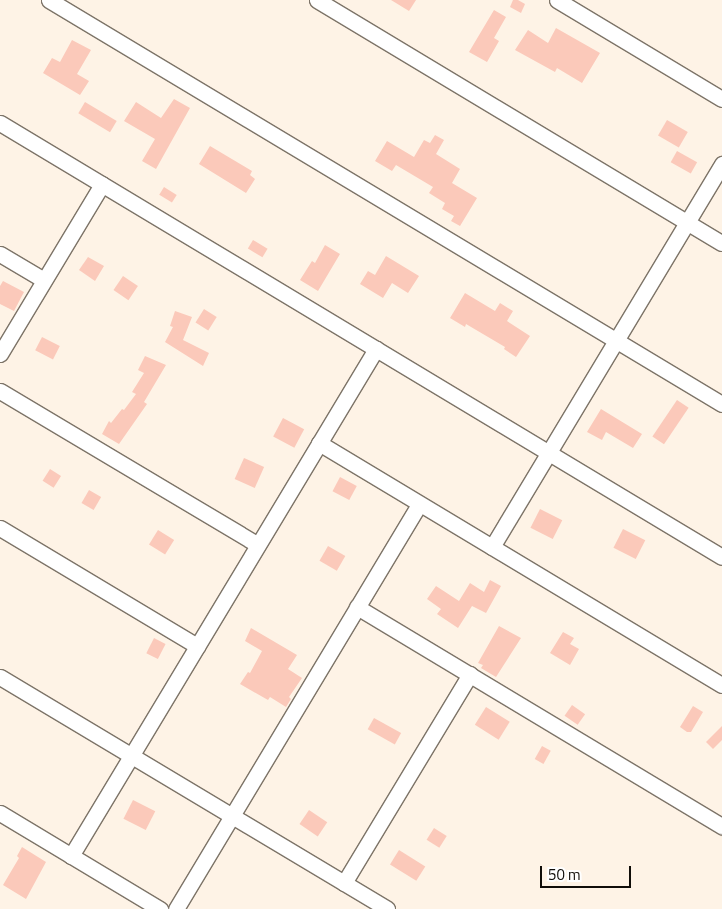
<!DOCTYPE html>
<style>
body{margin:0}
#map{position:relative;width:722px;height:909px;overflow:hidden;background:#fef3e6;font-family:"Titillium Web",sans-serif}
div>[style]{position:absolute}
.building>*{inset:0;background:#fbc9ba;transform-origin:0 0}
.roads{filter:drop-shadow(1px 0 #7d7468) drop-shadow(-1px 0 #7d7468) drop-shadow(0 1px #7d7468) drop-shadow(0 -1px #7d7468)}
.minor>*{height:15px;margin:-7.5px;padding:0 7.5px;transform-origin:7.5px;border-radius:7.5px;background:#fff}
span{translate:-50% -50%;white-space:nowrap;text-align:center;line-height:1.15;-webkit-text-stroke:4px #fff;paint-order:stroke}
.scale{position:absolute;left:540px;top:866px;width:91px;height:22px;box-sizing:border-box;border:2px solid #100d09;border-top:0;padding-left:6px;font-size:15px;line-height:18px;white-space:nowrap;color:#100d09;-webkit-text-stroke:4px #fff;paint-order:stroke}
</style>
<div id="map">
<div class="building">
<div style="clip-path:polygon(391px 0,416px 0,409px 11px)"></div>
<div style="clip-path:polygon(513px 0,518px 0,525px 4px,521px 13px,510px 7px)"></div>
<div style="clip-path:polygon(494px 10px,506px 17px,494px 38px,499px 41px,487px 62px,469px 52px)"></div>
<div style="clip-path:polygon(556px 28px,600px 53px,582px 83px,557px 68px,555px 72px,515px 50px,528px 30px,548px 43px)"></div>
<div style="clip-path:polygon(72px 40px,91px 50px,77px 74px,89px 81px,80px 95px,43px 73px,52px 58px,60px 62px)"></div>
<div style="clip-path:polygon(174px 99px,190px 108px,156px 169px,142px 161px,155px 139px,124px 121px,136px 102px,161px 118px)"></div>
<div style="left:85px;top:102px;width:37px;height:13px;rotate:31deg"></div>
<div style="left:667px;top:120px;width:24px;height:18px;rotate:30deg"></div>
<div style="clip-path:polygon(435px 135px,444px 140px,436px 154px,460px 169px,452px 183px,477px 198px,460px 226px,451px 221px,454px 216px,442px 209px,445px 203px,429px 193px,433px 187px,396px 165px,392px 171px,375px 161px,387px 141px,414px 157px,424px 140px,430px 143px)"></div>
<div style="clip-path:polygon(210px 146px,252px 171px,250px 175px,255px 179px,246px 193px,199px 164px)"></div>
<div style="left:677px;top:151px;width:23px;height:13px;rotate:29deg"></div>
<div style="left:164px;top:187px;width:15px;height:9px;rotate:32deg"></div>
<div style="left:253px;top:240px;width:17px;height:10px;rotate:31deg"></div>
<div style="clip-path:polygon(325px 245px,340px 254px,318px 291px,300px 280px,312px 261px,315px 263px)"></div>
<div style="clip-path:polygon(386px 256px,419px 276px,408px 293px,392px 283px,383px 298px,360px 284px,368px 271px,375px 275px)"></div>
<div style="clip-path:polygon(88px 257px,104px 266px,95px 281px,79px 270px)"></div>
<div style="left:123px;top:276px;width:18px;height:17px;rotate:34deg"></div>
<div style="clip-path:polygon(3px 281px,24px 292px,14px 311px,0 304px,0 286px)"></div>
<div style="clip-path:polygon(465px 293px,495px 311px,500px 303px,513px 311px,507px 321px,530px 336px,516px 357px,504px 349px,505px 347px,466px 324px,465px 327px,450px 318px)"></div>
<div style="left:204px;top:309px;width:15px;height:16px;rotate:32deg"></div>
<div style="clip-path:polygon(175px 311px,192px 317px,183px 340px,209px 353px,203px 366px,165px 342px,173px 327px,170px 326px)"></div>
<div style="left:42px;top:337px;width:20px;height:15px;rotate:27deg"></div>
<div style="clip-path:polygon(145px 356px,166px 365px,144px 402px,147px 404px,119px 444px,102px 434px,109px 421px,111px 423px,122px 409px,124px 410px,136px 394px,132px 392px,144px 373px,138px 370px)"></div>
<div style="left:677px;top:400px;width:14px;height:44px;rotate:34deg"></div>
<div style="clip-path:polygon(601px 409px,642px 434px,633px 448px,606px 432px,602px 440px,587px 432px)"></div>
<div style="left:283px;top:418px;width:24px;height:21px;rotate:28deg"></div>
<div style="left:244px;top:458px;width:22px;height:23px;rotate:24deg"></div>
<div style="left:50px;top:469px;width:13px;height:14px;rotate:32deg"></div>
<div style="left:340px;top:477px;width:19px;height:16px;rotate:28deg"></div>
<div style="left:89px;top:490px;width:14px;height:15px;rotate:30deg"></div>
<div style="left:540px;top:509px;width:25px;height:21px;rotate:27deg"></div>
<div style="left:623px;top:529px;width:25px;height:21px;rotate:27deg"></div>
<div style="left:158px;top:530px;width:19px;height:17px;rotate:32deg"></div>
<div style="left:328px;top:546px;width:20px;height:17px;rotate:30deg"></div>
<div style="clip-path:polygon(490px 580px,501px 586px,486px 613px,472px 606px,458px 628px,437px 614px,441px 609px,427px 599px,436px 586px,459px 601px,470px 583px,484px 592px)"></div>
<div style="clip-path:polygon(499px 626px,521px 638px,496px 677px,481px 668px,483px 665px,478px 663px)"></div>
<div style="clip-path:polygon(251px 628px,297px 655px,288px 669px,302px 678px,289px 697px,291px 699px,286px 707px,270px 697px,268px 700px,240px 684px,248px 672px,250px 673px,262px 651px,245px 641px)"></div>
<div style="clip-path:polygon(563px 632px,574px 638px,570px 644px,579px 649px,570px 665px,550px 653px)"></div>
<div style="left:154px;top:638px;width:13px;height:17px;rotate:27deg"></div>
<div style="left:572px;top:705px;width:16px;height:13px;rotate:35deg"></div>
<div style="clip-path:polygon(693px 706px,703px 712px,691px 732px,687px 732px,680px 727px)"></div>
<div style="left:486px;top:707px;width:28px;height:21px;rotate:32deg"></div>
<div style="left:374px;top:718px;width:31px;height:13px;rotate:29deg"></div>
<div style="clip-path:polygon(722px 726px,722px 740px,713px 749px,706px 742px)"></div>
<div style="left:542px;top:746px;width:10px;height:15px;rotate:29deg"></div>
<div style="left:133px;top:800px;width:25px;height:21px;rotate:27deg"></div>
<div style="left:309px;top:810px;width:22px;height:17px;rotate:34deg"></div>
<div style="left:434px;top:828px;width:15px;height:14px;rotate:32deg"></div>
<div style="clip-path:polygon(22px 847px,46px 862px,26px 899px,3px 885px,19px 858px,17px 856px)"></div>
<div style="left:399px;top:850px;width:31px;height:17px;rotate:32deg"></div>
</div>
<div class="roads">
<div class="minor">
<div style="left:49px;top:0;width:785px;rotate:30.98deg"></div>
<div style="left:317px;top:0;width:472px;rotate:31deg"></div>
<div style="left:557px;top:0;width:192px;rotate:31deg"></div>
<div style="left:0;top:123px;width:842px;rotate:31.01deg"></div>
<div style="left:0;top:254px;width:51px;rotate:30.6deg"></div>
<div style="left:0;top:354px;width:198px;rotate:-59deg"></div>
<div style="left:0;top:391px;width:300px;rotate:30.8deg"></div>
<div style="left:319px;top:443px;width:470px;rotate:31deg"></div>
<div style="left:0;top:528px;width:230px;rotate:30.9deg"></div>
<div style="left:492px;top:547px;width:447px;rotate:-59deg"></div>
<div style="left:357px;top:607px;width:426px;rotate:31deg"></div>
<div style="left:0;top:677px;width:451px;rotate:30.9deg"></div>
<div style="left:0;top:813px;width:187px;rotate:31deg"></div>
<div style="left:71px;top:856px;width:592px;rotate:-58.97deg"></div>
<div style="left:344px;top:883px;width:244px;rotate:-58.9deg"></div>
<div style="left:176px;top:909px;width:472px;rotate:-59deg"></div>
</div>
</div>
<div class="scale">50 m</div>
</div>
